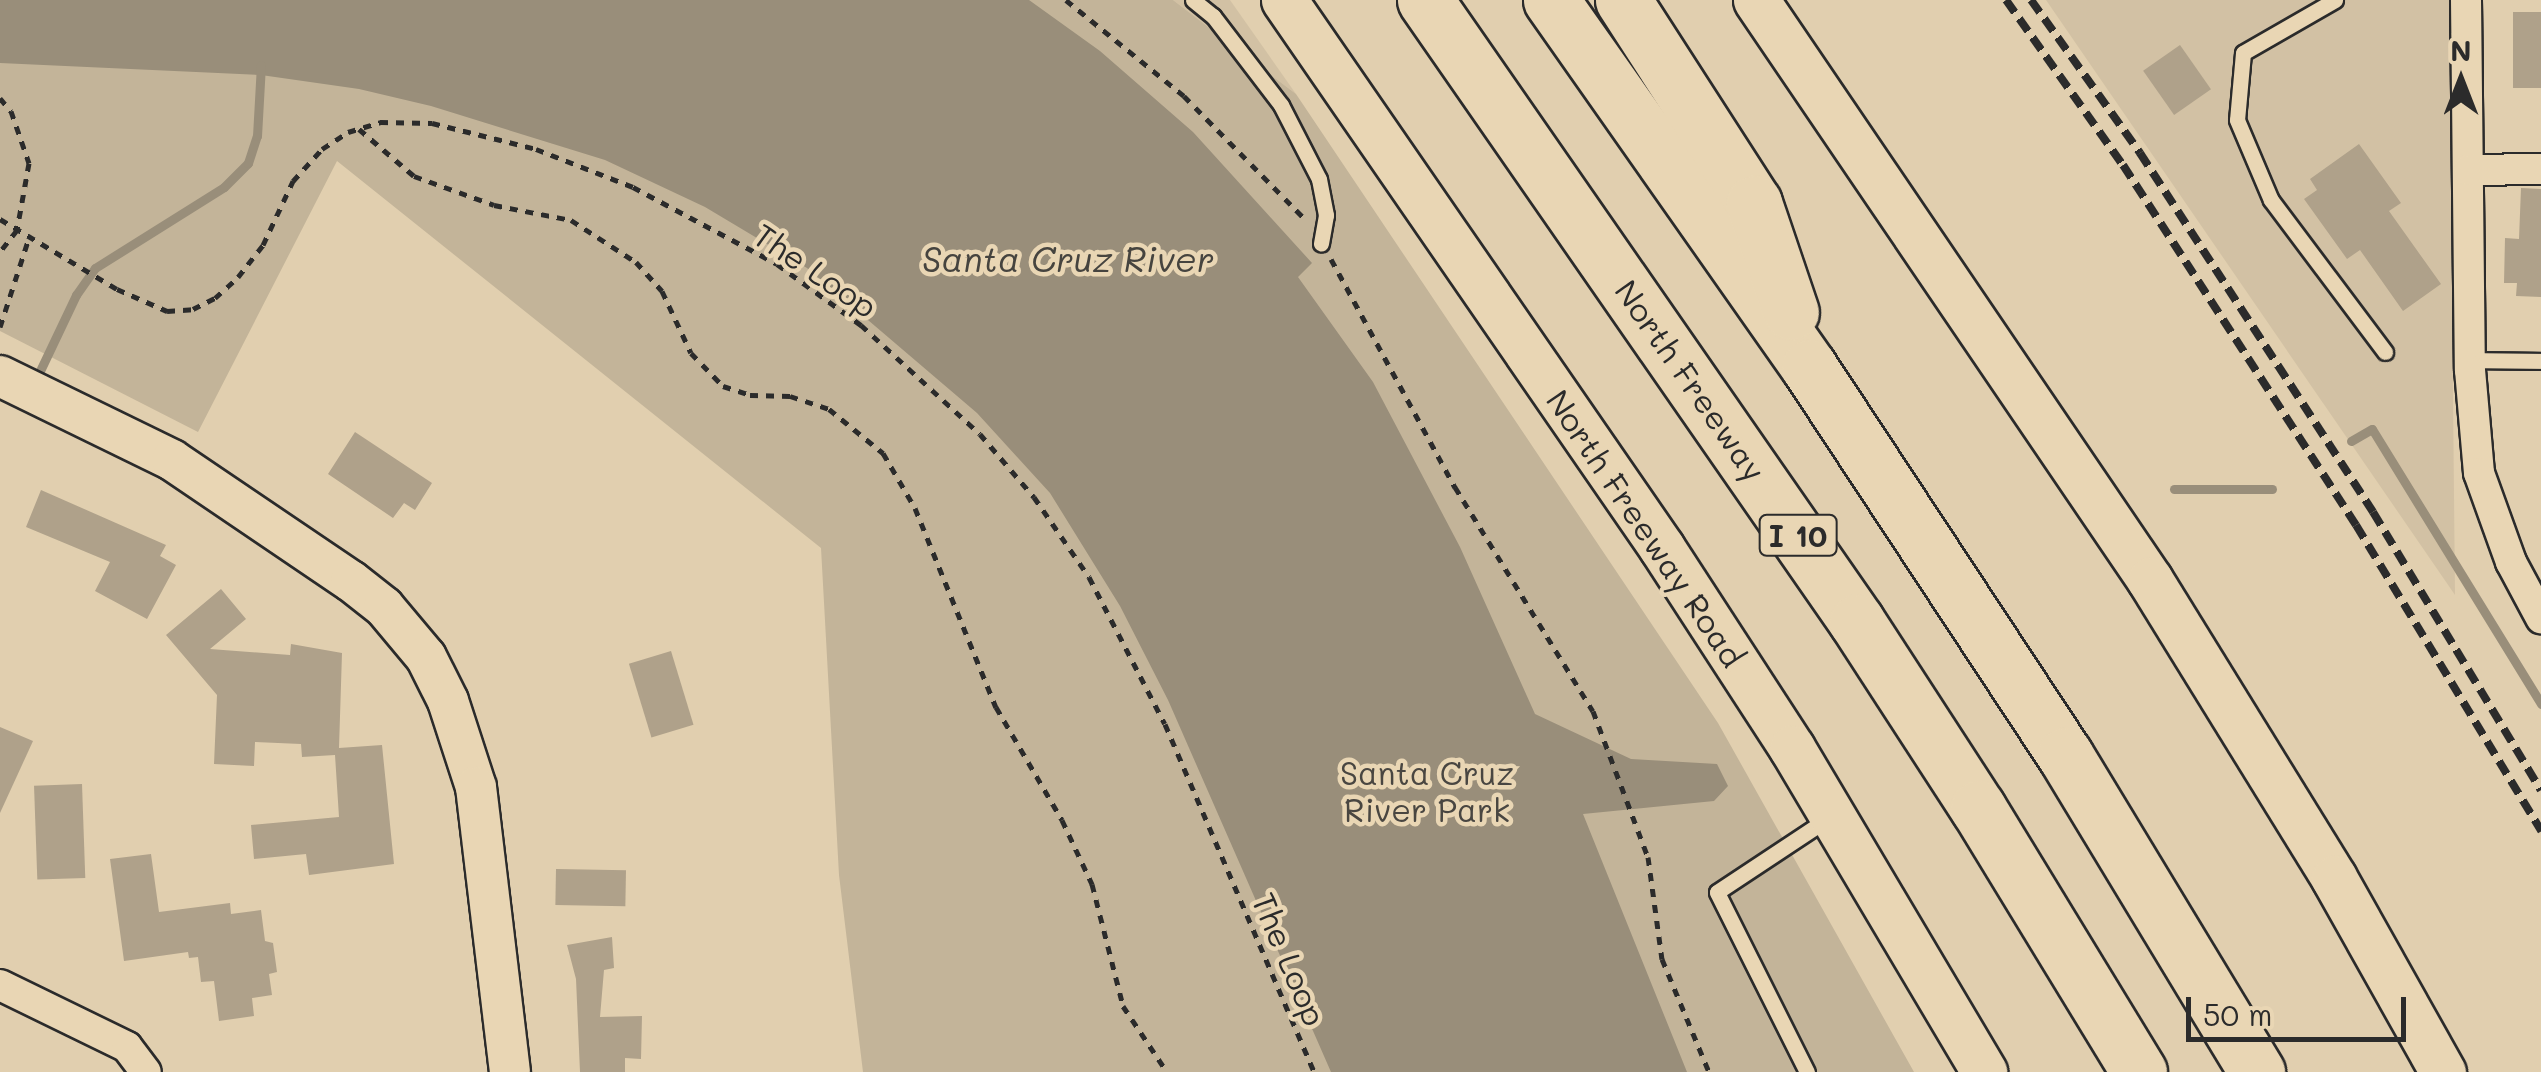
<!DOCTYPE html>
<style>
body{margin:0}
#map{position:relative;width:2541px;height:1072px;overflow:hidden;background:#e1cfaf;font-family:Mali,sans-serif}
div>[style]{position:absolute}
.built>*{inset:0;background:#d2c1a4}
.green>*{inset:0;background:#c3b499}
.water>*{inset:0;background:#998e7a}
.stream>*{height:9px;margin:-4.5px;padding:0 4.5px;transform-origin:4.5px;border-radius:4.5px;background:#998e7a}
.building>*{inset:0;background:#afa18a;transform-origin:0 0}
.path>*{height:5px;margin-top:-2.5px;transform-origin:0;background:repeating-linear-gradient(90deg,#2b2b2b 0 8px,transparent 0 16px)}
.roads{filter:drop-shadow(2px 0 #2b2b2b) drop-shadow(-2px 0 #2b2b2b) drop-shadow(0 2px #2b2b2b) drop-shadow(0 -2px #2b2b2b)}
.service>*{height:15px;margin:-7.5px;padding:0 7.5px;transform-origin:7.5px;border-radius:7.5px;background:#e9d6b4}
.minor>*{height:30px;margin:-15px;padding:0 15px;transform-origin:15px;border-radius:15px;background:#e9d6b4}
.tertiary>*{height:40px;margin:-20px;padding:0 20px;transform-origin:20px;border-radius:20px;background:#e9d6b4}
.secondary>*{height:45px;margin:-22.5px;padding:0 22.5px;transform-origin:22.5px;border-radius:22.5px;background:#e9d6b4}
.motorway>*{height:55px;margin:-27.5px;padding:0 27.5px;transform-origin:27.5px;border-radius:27.5px;background:#e9d6b4}
.rail>*{height:8px;margin-top:-4px;transform-origin:0;background:repeating-linear-gradient(90deg,#2b2b2b 0 15px,transparent 0 23px)}
span{translate:-50% -50%;white-space:nowrap;text-align:center;line-height:1.15;-webkit-text-stroke:9px #e9d6b4;paint-order:stroke}
.shield-label span{padding:2px 8px;background:#e9d6b4;border:2px solid;border-radius:8px;-webkit-text-stroke-width:0}
.shield-label{font-size:30px;color:#2b2b2b;font-weight:700}
.street-label{font-size:32px;color:#2b2b2b}
.park-label{font-size:32px;color:#494641}
.water-label{font-size:35px;color:#46443f;font-style:italic}
.north{position:absolute;left:2411px;top:30px;width:100px;height:100px;-webkit-text-stroke:8px #e9d6b4;paint-order:stroke;rotate:0deg;font-size:28px;font-weight:700;line-height:40px;text-align:center;color:#2b2b2b}
.north::after{content:'';display:block;margin:auto;width:35px;height:45px;background:#2b2b2b;clip-path:polygon(50% 0,100% 100%,50% 72%,0 100%)}
.scale{position:absolute;left:2186px;top:997px;width:220px;height:45px;box-sizing:border-box;border:5px solid #2b2b2b;border-top:0;padding-left:12px;font-size:30px;line-height:35px;white-space:nowrap;color:#2b2b2b;-webkit-text-stroke:8px #e9d6b4;paint-order:stroke}
</style>
<div id="map">
<div class="built">
<div style="clip-path:polygon(1173px 0,1230px 0,1296px 94px)"></div>
<div style="clip-path:polygon(2046px 0,2449px 0,2455px 595px)"></div>
</div>
<div class="green">
<div style="clip-path:polygon(0 0,1173px 0,1296px 94px,1718px 723px,1914px 1072px,863px 1072px,839px 875px,821px 548px,337px 161px,198px 432px,0 331px)"></div>
</div>
<div class="water">
<div style="clip-path:polygon(0 0,1029px 0,1100px 51px,1193px 132px,1312px 263px,1298px 277px,1373px 382px,1460px 547px,1535px 714px,1631px 759px,1717px 764px,1728px 786px,1714px 801px,1583px 814px,1687px 1072px,1331px 1072px,1168px 700px,1120px 606px,1050px 493px,977px 413px,807px 268px,705px 207px,605px 160px,431px 106px,359px 89px,261px 75px,0 63px)"></div>
</div>
<div class="stream">
<div style="left:38px;top:375px;width:89px;rotate:-64.6deg"></div>
<div style="left:76px;top:295px;width:33px;rotate:-55deg"></div>
<div style="left:95px;top:268px;width:152px;rotate:-32.1deg"></div>
<div style="left:224px;top:187px;width:34px;rotate:-45deg"></div>
<div style="left:248px;top:163px;width:28px;rotate:-72deg"></div>
<div style="left:257px;top:136px;width:71px;rotate:-86.8deg"></div>
<div style="left:2351px;top:441px;width:24px;rotate:-30deg"></div>
<div style="left:2372px;top:429px;width:323px;rotate:58.4deg"></div>
<div style="left:2174px;top:489px;width:98px"></div>
</div>
<div class="building">
<div style="left:2541px;top:12px;width:76px;height:28px;rotate:90deg"></div>
<div style="left:2180px;top:45px;width:54px;height:45px;rotate:55deg"></div>
<div style="clip-path:polygon(2359px 144px,2401px 203px,2389px 211px,2441px 284px,2403px 311px,2360px 250px,2347px 259px,2304px 199px,2317px 190px,2310px 179px)"></div>
<div style="clip-path:polygon(2521px 188px,2541px 189px,2541px 297px,2516px 296px,2517px 283px,2504px 283px,2505px 238px,2519px 239px)"></div>
<div style="clip-path:polygon(355px 432px,432px 483px,415px 510px,404px 503px,393px 518px,328px 474px)"></div>
<div style="clip-path:polygon(41px 490px,166px 545px,160px 556px,176px 565px,147px 619px,95px 591px,110px 562px,26px 527px)"></div>
<div style="clip-path:polygon(221px 589px,246px 619px,210px 649px,290px 655px,291px 644px,342px 653px,339px 748px,382px 745px,394px 864px,309px 875px,306px 854px,254px 859px,251px 825px,339px 817px,335px 755px,302px 757px,301px 744px,255px 742px,254px 766px,214px 764px,217px 695px,166px 635px)"></div>
<div style="left:671px;top:651px;width:77px;height:44px;rotate:73deg"></div>
<div style="clip-path:polygon(0 727px,33px 741px,0 813px)"></div>
<div style="left:82px;top:784px;width:94px;height:48px;rotate:88deg"></div>
<div style="clip-path:polygon(151px 854px,159px 912px,230px 903px,231px 914px,261px 910px,265px 941px,273px 943px,277px 972px,269px 974px,272px 995px,252px 998px,254px 1016px,219px 1021px,214px 981px,201px 982px,198px 957px,189px 958px,188px 952px,124px 961px,110px 859px)"></div>
<div style="left:556px;top:869px;width:70px;height:36px;rotate:1deg"></div>
<div style="clip-path:polygon(612px 937px,614px 968px,604px 970px,600px 1017px,642px 1016px,641px 1059px,625px 1058px,625px 1072px,580px 1072px,576px 979px,567px 945px)"></div>
</div>
<div class="path">
<div style="left:1066px;top:0;width:152px;rotate:39.1deg"></div>
<div style="left:1184px;top:96px;width:170px;rotate:45.5deg"></div>
<div style="left:0;top:98px;width:17px;rotate:50deg"></div>
<div style="left:11px;top:111px;width:55px;rotate:70.9deg"></div>
<div style="left:29px;top:163px;width:68px;rotate:100.2deg"></div>
<div style="left:17px;top:230px;width:28px;rotate:128deg"></div>
<div style="left:359px;top:129px;width:72px;rotate:40.5deg"></div>
<div style="left:414px;top:176px;width:85px;rotate:19.9deg"></div>
<div style="left:494px;top:205px;width:78px;rotate:11deg"></div>
<div style="left:571px;top:220px;width:77px;rotate:32.9deg"></div>
<div style="left:636px;top:262px;width:39px;rotate:48deg"></div>
<div style="left:662px;top:291px;width:68px;rotate:64.9deg"></div>
<div style="left:691px;top:353px;width:46px;rotate:45.9deg"></div>
<div style="left:723px;top:386px;width:28px;rotate:18deg"></div>
<div style="left:750px;top:395px;width:40px;rotate:1.4deg"></div>
<div style="left:790px;top:396px;width:41px;rotate:18.4deg"></div>
<div style="left:829px;top:409px;width:70px;rotate:39.2deg"></div>
<div style="left:883px;top:453px;width:64px;rotate:59.8deg"></div>
<div style="left:915px;top:508px;width:215px;rotate:67.9deg"></div>
<div style="left:996px;top:707px;width:131px;rotate:59.7deg"></div>
<div style="left:1062px;top:820px;width:71px;rotate:64.9deg"></div>
<div style="left:1092px;top:884px;width:126px;rotate:75.7deg"></div>
<div style="left:1123px;top:1006px;width:79px;rotate:56.3deg"></div>
<div style="left:0;top:219px;width:136px;rotate:30.9deg"></div>
<div style="left:117px;top:289px;width:55px;rotate:23.7deg"></div>
<div style="left:167px;top:311px;width:26px;rotate:-4deg"></div>
<div style="left:193px;top:309px;width:25px;rotate:-27deg"></div>
<div style="left:215px;top:298px;width:31px;rotate:-42deg"></div>
<div style="left:238px;top:277px;width:41px;rotate:-52deg"></div>
<div style="left:263px;top:245px;width:71px;rotate:-64.9deg"></div>
<div style="left:293px;top:181px;width:43px;rotate:-47.8deg"></div>
<div style="left:322px;top:149px;width:31px;rotate:-33deg"></div>
<div style="left:348px;top:132px;width:34px;rotate:-17deg"></div>
<div style="left:380px;top:122px;width:52px;rotate:1.1deg"></div>
<div style="left:432px;top:123px;width:107px;rotate:14deg"></div>
<div style="left:536px;top:149px;width:104px;rotate:21.4deg"></div>
<div style="left:633px;top:187px;width:163px;rotate:28.1deg"></div>
<div style="left:777px;top:264px;width:104px;rotate:36deg"></div>
<div style="left:861px;top:325px;width:161px;rotate:42.5deg"></div>
<div style="left:980px;top:434px;width:83px;rotate:49.4deg"></div>
<div style="left:1034px;top:497px;width:97px;rotate:55.5deg"></div>
<div style="left:1089px;top:577px;width:165px;rotate:62.7deg"></div>
<div style="left:1165px;top:724px;width:379px;rotate:66.8deg"></div>
<div style="left:1331px;top:259px;width:260px;rotate:61.5deg"></div>
<div style="left:1455px;top:487px;width:263px;rotate:58.4deg"></div>
<div style="left:1593px;top:711px;width:156px;rotate:69.4deg"></div>
<div style="left:1648px;top:857px;width:103px;rotate:82.2deg"></div>
<div style="left:1662px;top:959px;width:122px;rotate:67.4deg"></div>
<div style="left:0;top:327px;width:94px;rotate:-72deg"></div>
</div>
<div class="roads">
<div class="service">
<div style="left:1193px;top:0;width:26px;rotate:39deg"></div>
<div style="left:1213px;top:16px;width:112px;rotate:52.6deg"></div>
<div style="left:1281px;top:105px;width:83px;rotate:62.8deg"></div>
<div style="left:1319px;top:179px;width:37px;rotate:79deg"></div>
<div style="left:1326px;top:215px;width:29px;rotate:100deg"></div>
<div style="left:2335px;top:0;width:106px;rotate:150.1deg"></div>
<div style="left:2243px;top:53px;width:67px;rotate:95.1deg"></div>
<div style="left:2237px;top:120px;width:87px;rotate:67deg"></div>
<div style="left:2271px;top:200px;width:190px;rotate:53.1deg"></div>
<div style="left:2470px;top:360px;width:71px;rotate:0.8deg"></div>
<div style="left:1807px;top:1072px;width:201px;rotate:-116.6deg"></div>
<div style="left:1717px;top:892px;width:134px;rotate:-33.5deg"></div>
</div>
<div class="minor">
<div style="left:2466px;top:0;width:370px;rotate:89.4deg"></div>
<div style="left:2470px;top:370px;width:103px;rotate:85deg"></div>
<div style="left:2479px;top:473px;width:95px;rotate:70.2deg"></div>
<div style="left:2511px;top:562px;width:64px;rotate:61.8deg"></div>
<div style="left:2469px;top:170px;width:72px;rotate:-0.8deg"></div>
<div style="left:0;top:985px;width:141px;rotate:26deg"></div>
<div style="left:127px;top:1047px;width:31px;rotate:53deg"></div>
</div>
<div class="tertiary">
<div style="left:0;top:376px;width:191px;rotate:26deg"></div>
<div style="left:172px;top:460px;width:216px;rotate:34.1deg"></div>
<div style="left:351px;top:581px;width:42px;rotate:38.2deg"></div>
<div style="left:384px;top:607px;width:65px;rotate:50deg"></div>
<div style="left:426px;top:657px;width:49px;rotate:63.4deg"></div>
<div style="left:448px;top:701px;width:90px;rotate:72deg"></div>
<div style="left:476px;top:787px;width:287px;rotate:83.2deg"></div>
</div>
<div class="secondary">
<div style="left:1284px;top:0;width:666px;rotate:55.4deg"></div>
<div style="left:1662px;top:548px;width:239px;rotate:57deg"></div>
<div style="left:1792px;top:748px;width:377px;rotate:59.3deg"></div>
<div style="left:1756px;top:0;width:701px;rotate:55.81deg"></div>
<div style="left:2150px;top:580px;width:350px;rotate:58.3deg"></div>
<div style="left:2334px;top:878px;width:223px;rotate:60.7deg"></div>
</div>
<div class="motorway">
<div style="left:1425px;top:0;width:757px;rotate:55.22deg"></div>
<div style="left:1857px;top:622px;width:222px;rotate:57deg"></div>
<div style="left:1978px;top:808px;width:309px;rotate:58.6deg"></div>
<div style="left:1551px;top:0;width:449px;rotate:54.9deg"></div>
<div style="left:1809px;top:367px;width:465px;rotate:56.6deg"></div>
<div style="left:2065px;top:755px;width:371px;rotate:58.8deg"></div>
<div style="left:1623px;top:0;width:242px;rotate:57.2deg"></div>
<div style="left:1754px;top:203px;width:115px;rotate:71.3deg"></div>
</div>
</div>
<div class="rail">
<div style="left:2006px;top:0;width:202px;rotate:54.7deg"></div>
<div style="left:2123px;top:165px;width:429px;rotate:57.1deg"></div>
<div style="left:2356px;top:525px;width:358px;rotate:58.8deg"></div>
<div style="left:2031px;top:0;width:188px;rotate:54.5deg"></div>
<div style="left:2140px;top:153px;width:428px;rotate:57deg"></div>
<div style="left:2373px;top:512px;width:325px;rotate:58.9deg"></div>
</div>
<div class="shield-label">
<span style="left:1798px;top:535px">I 10</span>
</div>
<div class="street-label">
<span style="left:816px;top:270px;rotate:34deg">The Loop</span>
<span style="left:1691px;top:380px;rotate:55deg">North Freeway</span>
<span style="left:1646px;top:528px;rotate:56deg">North Freeway Road</span>
<span style="left:1290px;top:959px;rotate:67deg">The Loop</span>
</div>
<div class="park-label">
<span style="left:1427px;top:791px">Santa Cruz<br>River Park</span>
</div>
<div class="water-label">
<span style="left:1068px;top:258px">Santa Cruz River</span>
</div>
<div class="north">N</div>
<div class="scale">50 m</div>
</div>
